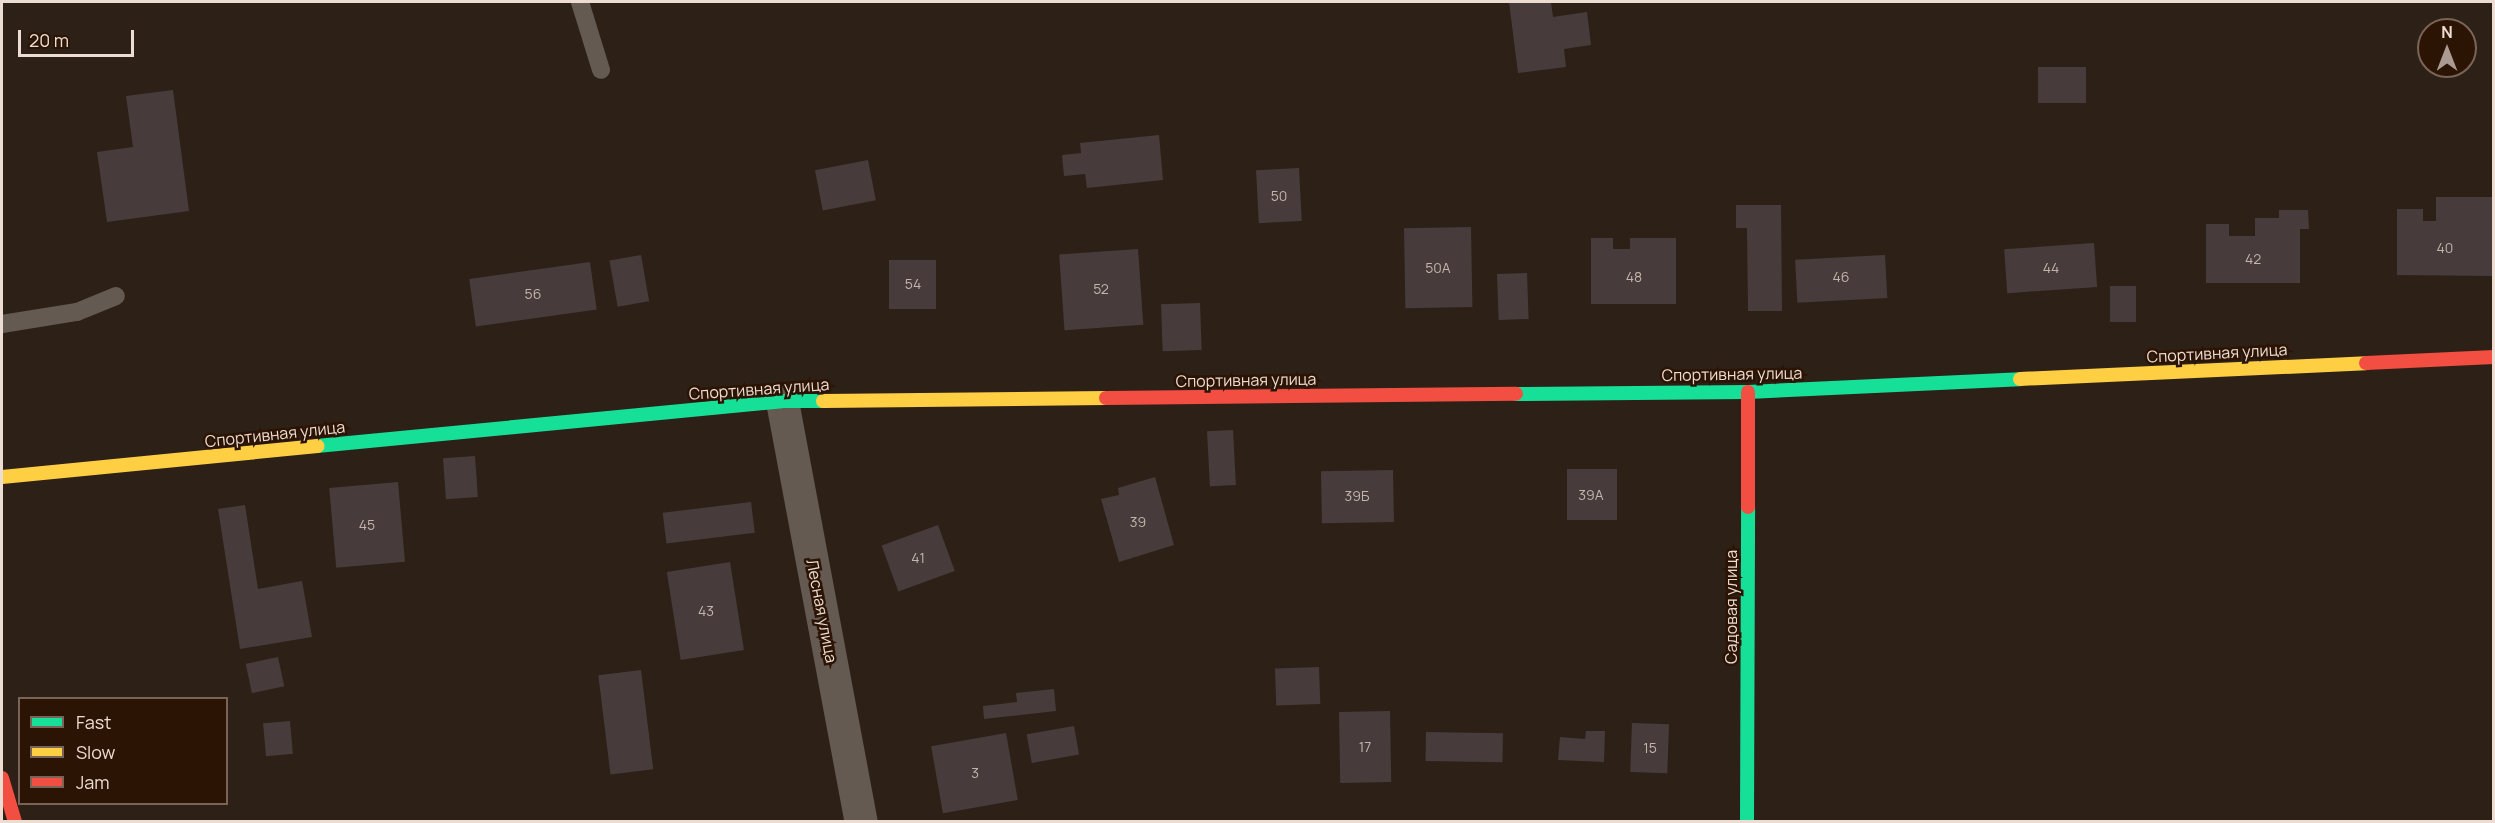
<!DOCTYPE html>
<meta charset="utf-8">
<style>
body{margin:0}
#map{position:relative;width:2495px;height:823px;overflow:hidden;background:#2d2017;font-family:Manrope,sans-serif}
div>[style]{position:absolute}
.building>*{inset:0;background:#473c3b;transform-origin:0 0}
.lane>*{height:18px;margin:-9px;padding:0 9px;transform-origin:9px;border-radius:9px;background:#645a52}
.street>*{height:33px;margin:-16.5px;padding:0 16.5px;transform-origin:16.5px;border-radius:16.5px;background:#645a52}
.fast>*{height:14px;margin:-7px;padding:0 7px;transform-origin:7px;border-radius:7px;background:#16e098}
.slow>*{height:14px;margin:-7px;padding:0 7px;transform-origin:7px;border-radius:7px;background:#ffcf43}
.jam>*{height:14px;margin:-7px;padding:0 7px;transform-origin:7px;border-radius:7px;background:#f24e42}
span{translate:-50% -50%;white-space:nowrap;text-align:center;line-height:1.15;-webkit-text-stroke:5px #2c1405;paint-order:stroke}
.number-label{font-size:14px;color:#c4b4ac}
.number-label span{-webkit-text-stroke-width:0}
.street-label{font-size:16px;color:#eddcd2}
.frame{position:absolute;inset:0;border:3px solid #eddcd2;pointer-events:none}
.legend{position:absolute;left:18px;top:697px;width:210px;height:108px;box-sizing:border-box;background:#2c1405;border:2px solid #796457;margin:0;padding:8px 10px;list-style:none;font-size:18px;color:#eddcd2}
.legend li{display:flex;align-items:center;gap:12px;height:30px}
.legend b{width:30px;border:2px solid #796457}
.north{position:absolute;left:2417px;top:18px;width:60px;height:60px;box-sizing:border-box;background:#2c1405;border:2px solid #796457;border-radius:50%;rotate:0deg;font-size:16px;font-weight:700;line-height:24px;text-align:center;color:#eddcd2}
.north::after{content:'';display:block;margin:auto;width:21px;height:27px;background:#aa9a91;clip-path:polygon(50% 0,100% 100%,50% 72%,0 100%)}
.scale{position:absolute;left:18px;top:30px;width:116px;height:27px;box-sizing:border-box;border:3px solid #eddcd2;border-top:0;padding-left:8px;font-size:18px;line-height:21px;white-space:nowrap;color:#eddcd2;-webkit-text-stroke:4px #2c1405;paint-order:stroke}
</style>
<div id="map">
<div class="building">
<div style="clip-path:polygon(1509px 2px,1551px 2px,1553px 17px,1587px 12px,1591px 45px,1564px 49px,1566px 67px,1518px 73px)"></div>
<div style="left:2038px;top:67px;width:48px;height:36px"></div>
<div style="clip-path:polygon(173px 90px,189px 211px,107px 222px,97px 152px,133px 147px,126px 96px)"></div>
<div style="clip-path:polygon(1159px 135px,1163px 180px,1087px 188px,1085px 174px,1064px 176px,1062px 155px,1081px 153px,1080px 143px)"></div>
<div style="left:868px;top:160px;width:41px;height:54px;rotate:79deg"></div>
<div style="left:1299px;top:168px;width:53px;height:43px;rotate:87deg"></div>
<div style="clip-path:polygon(2436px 197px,2493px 197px,2493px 276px,2397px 275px,2397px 209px,2423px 209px,2423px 221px,2436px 221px)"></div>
<div style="clip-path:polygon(1736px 205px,1781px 205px,1782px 311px,1748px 311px,1747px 228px,1736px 228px)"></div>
<div style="clip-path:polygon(2279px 210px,2308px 210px,2309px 229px,2300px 229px,2300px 283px,2206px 283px,2206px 224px,2229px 224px,2229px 236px,2255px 236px,2255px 218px,2279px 218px)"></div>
<div style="left:1471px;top:227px;width:80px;height:67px;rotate:89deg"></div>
<div style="clip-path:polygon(1591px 238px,1613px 238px,1613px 249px,1630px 249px,1630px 238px,1676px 238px,1676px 304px,1591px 304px)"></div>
<div style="left:2094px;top:243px;width:44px;height:90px;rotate:86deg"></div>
<div style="left:1138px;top:249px;width:76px;height:79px;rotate:86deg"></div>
<div style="left:641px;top:255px;width:47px;height:32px;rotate:80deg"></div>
<div style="left:1885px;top:255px;width:43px;height:90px;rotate:87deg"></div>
<div style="left:889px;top:260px;width:47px;height:49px"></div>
<div style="left:590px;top:262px;width:48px;height:122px;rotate:82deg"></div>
<div style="left:1527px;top:273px;width:46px;height:30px;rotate:88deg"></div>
<div style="left:2110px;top:286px;width:26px;height:36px"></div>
<div style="left:1200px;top:303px;width:47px;height:39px;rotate:88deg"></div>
<div style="left:1233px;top:430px;width:55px;height:26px;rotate:87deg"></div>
<div style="left:475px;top:456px;width:41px;height:32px;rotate:86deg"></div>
<div style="left:1567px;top:469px;width:50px;height:51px"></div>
<div style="left:1393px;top:470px;width:52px;height:72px;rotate:89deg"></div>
<div style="clip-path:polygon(1155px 477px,1174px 545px,1119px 562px,1101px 499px,1119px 495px,1118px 488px)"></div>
<div style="left:398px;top:482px;width:80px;height:69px;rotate:85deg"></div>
<div style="left:751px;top:502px;width:31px;height:89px;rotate:83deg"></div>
<div style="clip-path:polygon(245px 505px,258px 589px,302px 581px,312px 637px,240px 649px,218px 509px)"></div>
<div style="left:938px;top:525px;width:49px;height:60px;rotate:70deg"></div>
<div style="left:730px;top:562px;width:89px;height:64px;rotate:81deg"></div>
<div style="left:278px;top:657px;width:30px;height:33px;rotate:78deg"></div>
<div style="left:1319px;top:667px;width:37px;height:44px;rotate:88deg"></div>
<div style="left:641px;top:670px;width:100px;height:43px;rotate:83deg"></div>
<div style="clip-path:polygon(1054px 689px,1056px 711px,984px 719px,983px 706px,1017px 702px,1016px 693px)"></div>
<div style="left:1390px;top:711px;width:71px;height:51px;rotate:89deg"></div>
<div style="left:290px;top:721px;width:33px;height:27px;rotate:85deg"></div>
<div style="left:1632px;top:723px;width:37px;height:49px;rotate:2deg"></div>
<div style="left:1074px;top:726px;width:29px;height:48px;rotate:80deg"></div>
<div style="clip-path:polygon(1586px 731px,1605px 731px,1604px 762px,1558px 760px,1560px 737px,1585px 739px)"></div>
<div style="left:1426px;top:732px;width:77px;height:29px;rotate:1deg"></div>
<div style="left:1006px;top:733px;width:68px;height:76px;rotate:80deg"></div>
</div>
<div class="lane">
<div style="left:580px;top:2px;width:71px;rotate:72.8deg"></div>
<div style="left:2px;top:324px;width:76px;rotate:-9.1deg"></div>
<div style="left:77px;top:312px;width:42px;rotate:-22.3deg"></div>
</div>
<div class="street">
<div style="left:782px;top:401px;width:428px;rotate:79.4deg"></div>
</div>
<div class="fast">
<div style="left:1516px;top:394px;width:232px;rotate:-0.5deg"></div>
<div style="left:1748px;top:392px;width:272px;rotate:-2.7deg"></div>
<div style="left:317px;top:446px;width:467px;rotate:-5.5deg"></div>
<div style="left:782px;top:401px;width:41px"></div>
<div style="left:1747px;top:822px;width:315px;rotate:-89.8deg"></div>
</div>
<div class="slow">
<div style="left:2020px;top:379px;width:346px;rotate:-2.6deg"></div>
<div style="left:823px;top:401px;width:283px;rotate:-0.6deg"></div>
<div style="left:2px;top:477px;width:317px;rotate:-5.6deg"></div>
</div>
<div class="jam">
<div style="left:2366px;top:363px;width:128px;rotate:-2.7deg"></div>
<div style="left:1106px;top:398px;width:410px;rotate:-0.6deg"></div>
<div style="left:1748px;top:507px;width:115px;rotate:-90deg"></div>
<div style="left:2px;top:778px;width:46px;rotate:73.5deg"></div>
</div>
<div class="number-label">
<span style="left:1279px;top:196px">50</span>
<span style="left:2445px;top:248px">40</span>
<span style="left:2253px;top:259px">42</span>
<span style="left:1438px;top:268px">50А</span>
<span style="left:2051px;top:268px">44</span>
<span style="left:1634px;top:277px">48</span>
<span style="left:1841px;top:277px">46</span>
<span style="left:913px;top:284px">54</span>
<span style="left:1101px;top:289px">52</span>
<span style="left:533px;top:294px">56</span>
<span style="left:1591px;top:495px">39А</span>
<span style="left:1357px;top:496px">39Б</span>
<span style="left:1138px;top:522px">39</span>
<span style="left:367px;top:525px">45</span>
<span style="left:918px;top:558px">41</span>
<span style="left:706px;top:611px">43</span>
<span style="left:1365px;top:747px">17</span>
<span style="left:1650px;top:748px">15</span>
<span style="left:975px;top:773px">3</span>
</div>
<div class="street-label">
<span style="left:2217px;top:353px;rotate:-3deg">Спортивная улица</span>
<span style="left:1732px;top:374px;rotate:-1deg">Спортивная улица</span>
<span style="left:1246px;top:380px;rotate:-1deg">Спортивная улица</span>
<span style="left:759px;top:389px;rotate:-4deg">Спортивная улица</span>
<span style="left:275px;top:434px;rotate:-6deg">Спортивная улица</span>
<span style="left:1731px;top:607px;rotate:-90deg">Садовая улица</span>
<span style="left:822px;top:611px;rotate:79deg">Лесная улица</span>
</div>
<div class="frame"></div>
<ul class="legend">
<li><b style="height:8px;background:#16e098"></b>Fast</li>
<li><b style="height:8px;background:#ffcf43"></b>Slow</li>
<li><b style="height:8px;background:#f24e42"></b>Jam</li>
</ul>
<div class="north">N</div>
<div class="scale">20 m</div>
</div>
